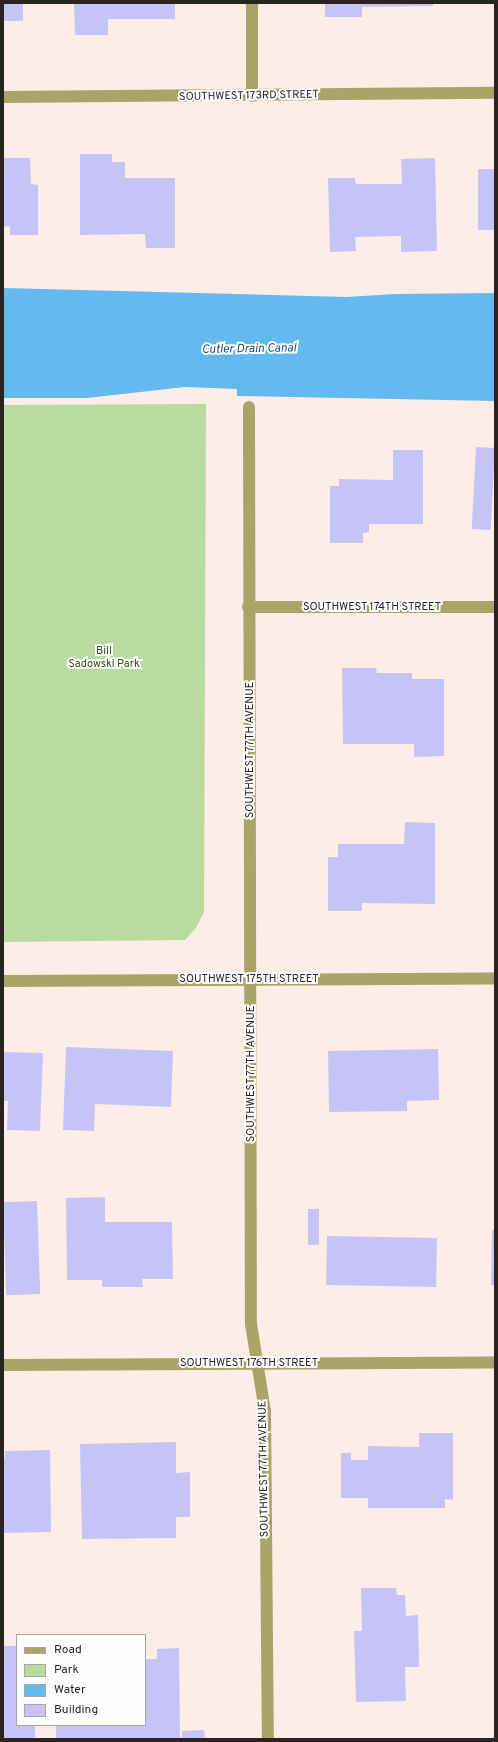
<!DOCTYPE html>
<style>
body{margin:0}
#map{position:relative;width:498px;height:1742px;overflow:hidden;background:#feede6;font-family:Overpass,sans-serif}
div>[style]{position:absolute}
.green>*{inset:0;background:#b9daa0}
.water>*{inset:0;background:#64b9f1}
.building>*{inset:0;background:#c6c4f6;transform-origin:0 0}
.minor>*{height:12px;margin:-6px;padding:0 6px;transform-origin:6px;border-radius:6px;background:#aca368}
span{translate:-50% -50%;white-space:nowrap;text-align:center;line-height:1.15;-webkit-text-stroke:4px #fefefe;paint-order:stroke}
.street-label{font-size:11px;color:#2a231f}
.park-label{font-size:11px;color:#2f4a13}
.water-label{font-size:12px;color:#145379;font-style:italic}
.frame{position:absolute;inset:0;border:4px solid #2a231f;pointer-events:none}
.legend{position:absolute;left:16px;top:1634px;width:130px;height:92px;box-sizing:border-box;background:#fefefe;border:1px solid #a9a6a5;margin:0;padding:5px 7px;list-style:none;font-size:12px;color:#2a231f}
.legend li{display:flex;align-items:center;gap:8px;height:20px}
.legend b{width:20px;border:1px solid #a9a6a5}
</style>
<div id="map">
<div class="green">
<div style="clip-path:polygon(206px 404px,204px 912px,196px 928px,185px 940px,3px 942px,3px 405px)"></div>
</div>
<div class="water">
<div style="clip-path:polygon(3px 288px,347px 297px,395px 294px,495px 293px,495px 401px,237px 396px,237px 389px,185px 387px,87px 398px,3px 398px)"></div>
</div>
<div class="building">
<div style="left:3px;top:3px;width:20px;height:18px"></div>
<div style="clip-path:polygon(74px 3px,175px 3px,175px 19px,108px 19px,108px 35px,75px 35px)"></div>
<div style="clip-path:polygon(325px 3px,433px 3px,433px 6px,362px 7px,362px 17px,325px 17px)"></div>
<div style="clip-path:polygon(80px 154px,112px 154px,112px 162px,125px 162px,125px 178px,175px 178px,175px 248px,146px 248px,145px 234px,80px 235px)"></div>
<div style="clip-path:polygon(3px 158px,30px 158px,31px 184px,38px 185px,38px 235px,10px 235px,10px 226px,3px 227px)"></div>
<div style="clip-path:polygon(435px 158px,437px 251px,401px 252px,401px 236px,355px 237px,356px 251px,330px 252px,328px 178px,355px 178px,356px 184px,402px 184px,401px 159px)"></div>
<div style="left:478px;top:169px;width:17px;height:61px"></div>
<div style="left:476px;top:447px;width:19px;height:82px;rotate:3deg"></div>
<div style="clip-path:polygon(393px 450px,423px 450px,423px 524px,369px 524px,369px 532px,363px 533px,363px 543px,330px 543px,330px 486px,339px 486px,339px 479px,393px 480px)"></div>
<div style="clip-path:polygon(342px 668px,376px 668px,377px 673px,412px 673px,412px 679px,444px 679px,444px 756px,414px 757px,414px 744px,343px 744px)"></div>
<div style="clip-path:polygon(405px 822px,435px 823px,435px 904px,362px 903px,362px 911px,328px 911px,328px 857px,338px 857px,338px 844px,404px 844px)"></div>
<div style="clip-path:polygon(66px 1047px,173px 1051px,171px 1107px,95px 1104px,94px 1131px,63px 1130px)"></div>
<div style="clip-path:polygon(438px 1049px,439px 1100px,407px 1101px,407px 1111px,329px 1112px,328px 1051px)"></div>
<div style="clip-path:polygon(3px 1052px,43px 1053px,40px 1131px,7px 1130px,8px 1101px,3px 1101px)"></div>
<div style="clip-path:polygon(105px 1197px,105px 1222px,172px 1222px,173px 1279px,142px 1279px,143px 1287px,102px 1287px,102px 1280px,67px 1280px,66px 1198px)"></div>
<div style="left:37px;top:1201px;width:93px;height:34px;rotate:88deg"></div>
<div style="left:308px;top:1209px;width:11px;height:36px"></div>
<div style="clip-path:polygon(492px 1230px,495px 1230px,495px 1285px,491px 1285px)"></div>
<div style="left:327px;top:1236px;width:110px;height:49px;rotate:1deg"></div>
<div style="clip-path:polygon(419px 1433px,453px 1433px,453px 1500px,445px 1499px,445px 1508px,368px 1508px,368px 1498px,341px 1498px,341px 1453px,351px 1453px,351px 1460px,368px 1460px,368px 1446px,419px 1447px)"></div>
<div style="clip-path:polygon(176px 1442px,176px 1473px,190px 1472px,190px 1517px,176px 1517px,176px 1538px,82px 1539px,80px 1444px)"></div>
<div style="clip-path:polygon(50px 1450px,51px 1532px,3px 1533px,3px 1459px,5px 1459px,5px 1451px)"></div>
<div style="clip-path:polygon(361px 1588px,396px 1588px,397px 1595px,405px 1595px,406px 1616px,418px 1615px,419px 1667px,405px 1667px,406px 1701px,356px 1702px,354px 1631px,362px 1631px)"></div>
<div style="clip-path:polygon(3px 1646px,17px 1646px,17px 1725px,35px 1725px,35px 1739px,3px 1739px)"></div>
<div style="clip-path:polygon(179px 1648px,180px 1739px,56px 1739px,56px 1725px,145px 1725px,145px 1659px,157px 1659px,157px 1649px)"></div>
<div style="clip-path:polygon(204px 1730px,205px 1739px,182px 1739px,182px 1731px)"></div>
</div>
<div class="minor">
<div style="left:252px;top:3px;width:93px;rotate:90deg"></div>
<div style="left:3px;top:97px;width:492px;rotate:-0.5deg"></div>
<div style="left:249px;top:407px;width:917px;rotate:89.88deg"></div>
<div style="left:251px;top:1324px;width:88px;rotate:80.9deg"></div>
<div style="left:265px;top:1411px;width:328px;rotate:89.5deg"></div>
<div style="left:248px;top:607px;width:247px"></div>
<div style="left:3px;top:981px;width:492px;rotate:-0.3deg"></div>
<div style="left:3px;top:1365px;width:492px;rotate:-0.3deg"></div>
</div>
<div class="street-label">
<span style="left:249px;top:96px;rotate:-1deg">SOUTHWEST 173RD STREET</span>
<span style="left:372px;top:607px">SOUTHWEST 174TH STREET</span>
<span style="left:250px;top:750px;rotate:-90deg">SOUTHWEST 77TH AVENUE</span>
<span style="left:249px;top:979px">SOUTHWEST 175TH STREET</span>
<span style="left:251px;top:1074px;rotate:-90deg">SOUTHWEST 77TH AVENUE</span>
<span style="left:249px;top:1363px">SOUTHWEST 176TH STREET</span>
<span style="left:264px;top:1469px;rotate:-91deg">SOUTHWEST 77TH AVENUE</span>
</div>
<div class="park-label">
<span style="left:104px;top:658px">Bill<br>Sadowski Park</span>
</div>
<div class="water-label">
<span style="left:249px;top:350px;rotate:-1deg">Cutler Drain Canal</span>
</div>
<div class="frame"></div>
<ul class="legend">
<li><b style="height:5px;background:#aca368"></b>Road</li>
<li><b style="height:11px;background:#b9daa0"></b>Park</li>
<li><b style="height:11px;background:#64b9f1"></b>Water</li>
<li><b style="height:11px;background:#c6c4f6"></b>Building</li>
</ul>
</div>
